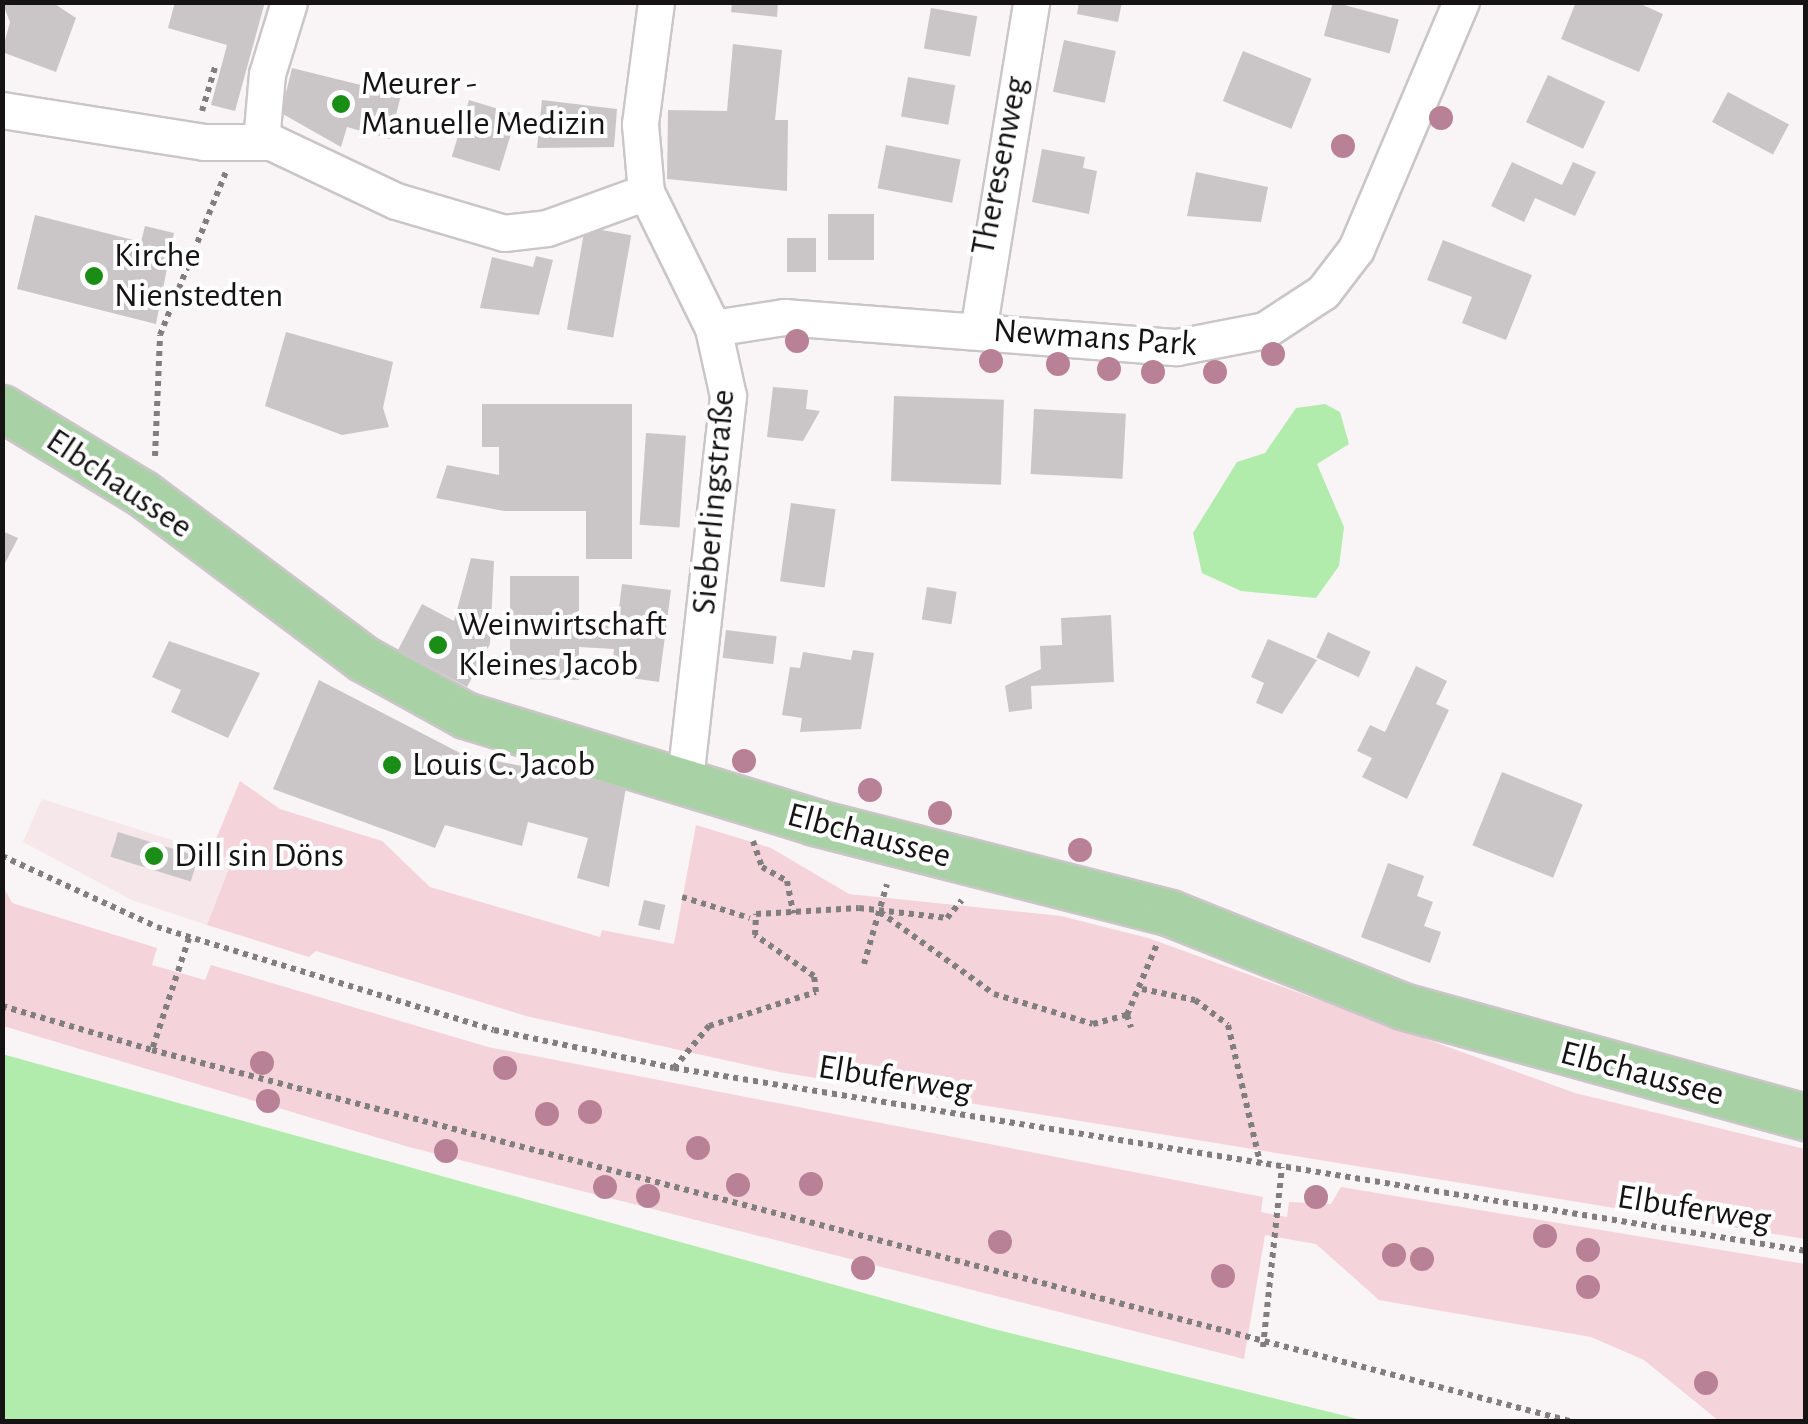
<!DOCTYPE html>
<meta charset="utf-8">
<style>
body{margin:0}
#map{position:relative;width:1808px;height:1424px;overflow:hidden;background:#f9f4f5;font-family:"Alegreya Sans",sans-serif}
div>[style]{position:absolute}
.built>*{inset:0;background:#f5e7ea}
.green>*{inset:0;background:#f5d3db}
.water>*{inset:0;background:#b1ecac}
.building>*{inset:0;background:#cac6c7;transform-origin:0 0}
.path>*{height:6px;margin-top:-3px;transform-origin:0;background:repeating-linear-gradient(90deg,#817e7f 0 5px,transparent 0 10px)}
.roads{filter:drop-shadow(2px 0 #cac6c7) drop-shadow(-2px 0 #cac6c7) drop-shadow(0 2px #cac6c7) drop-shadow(0 -2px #cac6c7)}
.minor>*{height:35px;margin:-17.5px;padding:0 17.5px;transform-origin:17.5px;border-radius:17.5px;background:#fff}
.major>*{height:45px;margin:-22.5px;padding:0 22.5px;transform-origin:22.5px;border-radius:22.5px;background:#a9d1a6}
.trees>*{width:24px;height:24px;margin:-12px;border-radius:50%;background:#b98195}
.dots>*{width:28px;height:28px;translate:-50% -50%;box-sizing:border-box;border:5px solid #fff;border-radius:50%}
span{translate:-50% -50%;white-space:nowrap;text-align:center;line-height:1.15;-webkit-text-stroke:8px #fff;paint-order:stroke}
.poi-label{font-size:35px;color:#151314}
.left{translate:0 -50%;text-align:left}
.street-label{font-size:35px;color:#151314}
.frame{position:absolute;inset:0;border:5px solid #151314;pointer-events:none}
</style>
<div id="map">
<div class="built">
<div style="clip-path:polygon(42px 799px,232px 859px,207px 925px,132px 900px,23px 842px)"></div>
</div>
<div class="green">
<div style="clip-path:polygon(240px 781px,280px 809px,382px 841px,430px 887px,600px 937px,602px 930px,674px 944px,696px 825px,771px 848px,849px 894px,1061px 916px,1148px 938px,1575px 1093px,1805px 1149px,1805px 1239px,779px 1072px,526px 1016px,316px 951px,309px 957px,207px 925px,232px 860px,211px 851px)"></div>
<div style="clip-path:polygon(3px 886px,12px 903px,157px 948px,152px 965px,205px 980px,211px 965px,488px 1047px,1263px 1197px,1261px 1212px,1287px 1217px,1289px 1202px,1331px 1204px,1341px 1187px,1805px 1264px,1805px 1421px,1719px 1421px,1644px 1360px,1591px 1337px,1379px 1300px,1316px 1244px,1265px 1235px,1244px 1359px,409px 1147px,3px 1026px)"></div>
</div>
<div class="water">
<div style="clip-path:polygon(1325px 404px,1340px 412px,1349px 444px,1317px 464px,1344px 527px,1339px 566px,1316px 598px,1241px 591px,1202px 573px,1193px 533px,1237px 462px,1265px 453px,1296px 408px)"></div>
<div style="clip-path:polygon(2px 1054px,990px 1328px,1366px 1421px,3px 1421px)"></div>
</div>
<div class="building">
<div style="clip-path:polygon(2px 2px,52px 2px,76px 18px,56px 72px,2px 52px,10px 22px)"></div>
<div style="clip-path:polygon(175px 2px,265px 2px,235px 111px,211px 105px,227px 45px,168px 28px)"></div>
<div style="clip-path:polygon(732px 2px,778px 2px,777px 17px,731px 12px)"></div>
<div style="clip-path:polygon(1079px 2px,1122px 2px,1118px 22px,1077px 14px)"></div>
<div style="left:1333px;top:2px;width:68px;height:35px;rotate:15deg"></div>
<div style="clip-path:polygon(1576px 2px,1636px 2px,1663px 14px,1639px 72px,1561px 39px)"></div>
<div style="left:931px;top:8px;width:47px;height:41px;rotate:10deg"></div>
<div style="left:1064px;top:40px;width:53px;height:53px;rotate:12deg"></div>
<div style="clip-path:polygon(733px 44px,782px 50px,775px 120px,788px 120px,787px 191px,667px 179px,668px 110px,727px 111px)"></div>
<div style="left:1243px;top:51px;width:74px;height:54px;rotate:22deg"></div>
<div style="clip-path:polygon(292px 68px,401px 95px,390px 139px,347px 127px,341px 147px,281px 113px)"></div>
<div style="left:1548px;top:75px;width:63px;height:52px;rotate:25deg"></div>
<div style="left:908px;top:77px;width:48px;height:40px;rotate:10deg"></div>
<div style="left:1728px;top:92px;width:69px;height:34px;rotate:28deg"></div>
<div style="left:469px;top:100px;width:50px;height:59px;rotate:17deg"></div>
<div style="clip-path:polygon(542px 100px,617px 109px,614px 147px,537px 148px)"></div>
<div style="left:886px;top:145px;width:76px;height:44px;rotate:11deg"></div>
<div style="clip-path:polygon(1042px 149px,1085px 157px,1083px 168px,1097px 171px,1089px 214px,1032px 202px)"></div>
<div style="clip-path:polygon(1512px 162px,1562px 185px,1573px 162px,1596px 172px,1575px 216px,1535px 198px,1524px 222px,1491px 206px)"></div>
<div style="clip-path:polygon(1196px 172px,1268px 187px,1261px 222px,1187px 216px)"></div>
<div style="left:828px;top:214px;width:46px;height:46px"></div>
<div style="clip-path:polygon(35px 215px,141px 242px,145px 226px,174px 233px,156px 324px,17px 289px)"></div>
<div style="left:585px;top:227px;width:47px;height:104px;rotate:10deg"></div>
<div style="left:787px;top:238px;width:29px;height:34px"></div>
<div style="clip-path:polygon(1443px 240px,1532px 275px,1506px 340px,1462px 323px,1472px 297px,1427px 280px)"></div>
<div style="clip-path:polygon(536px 256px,553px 260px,539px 315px,480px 308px,492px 257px,533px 267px)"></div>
<div style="clip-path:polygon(286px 332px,393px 362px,383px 408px,389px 427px,342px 435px,265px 406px)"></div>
<div style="clip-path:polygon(773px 387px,808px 390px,806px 409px,820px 411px,803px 441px,767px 437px)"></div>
<div style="left:894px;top:396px;width:110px;height:85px;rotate:2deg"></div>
<div style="clip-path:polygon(482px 404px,632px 404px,632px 559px,586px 559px,586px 511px,504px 511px,436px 498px,447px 465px,499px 475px,499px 447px,482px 447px)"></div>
<div style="left:1034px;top:409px;width:92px;height:65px;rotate:3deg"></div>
<div style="left:646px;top:433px;width:40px;height:92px;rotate:4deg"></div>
<div style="left:791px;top:503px;width:45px;height:79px;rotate:8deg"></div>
<div style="clip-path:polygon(2px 531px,18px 538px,2px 569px)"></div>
<div style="clip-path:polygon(471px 558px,494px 561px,490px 644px,467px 687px,398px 650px,422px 604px,454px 621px)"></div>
<div style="clip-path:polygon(510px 576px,579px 576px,579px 617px,618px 617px,622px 584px,671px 590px,659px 682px,611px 675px,614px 649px,579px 647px,579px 680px,510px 679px)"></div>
<div style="left:927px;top:587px;width:30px;height:33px;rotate:9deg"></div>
<div style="clip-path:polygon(1111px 615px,1114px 682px,1031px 686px,1032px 709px,1009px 712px,1005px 686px,1041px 669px,1040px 646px,1062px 645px,1061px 618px)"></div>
<div style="left:726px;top:630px;width:51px;height:28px;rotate:7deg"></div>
<div style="left:1328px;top:632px;width:47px;height:28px;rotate:25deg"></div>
<div style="clip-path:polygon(1268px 639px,1317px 660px,1282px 714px,1256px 703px,1264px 683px,1251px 677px)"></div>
<div style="clip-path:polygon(169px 641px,260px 673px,228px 738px,171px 712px,181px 690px,152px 677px)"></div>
<div style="clip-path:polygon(853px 650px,874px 653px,861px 729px,800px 732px,802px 718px,782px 715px,790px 667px,800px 668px,803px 652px,851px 660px)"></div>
<div style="clip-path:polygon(1416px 666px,1447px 681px,1436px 704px,1449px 710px,1407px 799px,1362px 777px,1372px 758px,1357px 751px,1370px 725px,1385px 732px)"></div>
<div style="clip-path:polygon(319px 680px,462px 754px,626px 787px,609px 887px,577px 878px,588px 838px,528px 822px,522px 846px,445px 825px,435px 848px,273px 789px)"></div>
<div style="left:1502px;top:772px;width:87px;height:79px;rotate:22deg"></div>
<div style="left:118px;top:832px;width:84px;height:26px;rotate:17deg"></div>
<div style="clip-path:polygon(1388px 863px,1424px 876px,1417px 896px,1433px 902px,1424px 926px,1441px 932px,1430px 963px,1361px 937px)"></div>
<div style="left:644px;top:900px;width:22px;height:26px;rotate:13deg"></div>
</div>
<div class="path">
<div style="left:202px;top:111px;width:49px;rotate:-73.4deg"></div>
<div style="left:155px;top:456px;width:121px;rotate:-87.6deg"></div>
<div style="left:160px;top:335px;width:176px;rotate:-68deg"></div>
<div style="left:753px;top:841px;width:28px;rotate:71deg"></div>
<div style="left:762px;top:867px;width:29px;rotate:29deg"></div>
<div style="left:787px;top:881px;width:33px;rotate:79deg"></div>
<div style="left:2px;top:856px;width:170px;rotate:24.6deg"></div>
<div style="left:157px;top:927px;width:352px;rotate:17deg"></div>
<div style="left:494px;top:1030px;width:184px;rotate:11.9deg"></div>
<div style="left:674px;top:1068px;width:1147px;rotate:9.18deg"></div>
<div style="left:682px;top:897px;width:71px;rotate:17.2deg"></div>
<div style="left:880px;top:912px;width:140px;rotate:35.7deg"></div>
<div style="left:994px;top:994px;width:103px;rotate:16.9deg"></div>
<div style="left:1093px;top:1024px;width:35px;rotate:-15deg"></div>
<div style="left:1127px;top:1015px;width:77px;rotate:-67.1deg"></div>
<div style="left:189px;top:938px;width:118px;rotate:108.3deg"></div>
<div style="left:152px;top:1050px;width:1469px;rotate:14.67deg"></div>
<div style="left:864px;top:964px;width:83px;rotate:-74deg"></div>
<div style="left:1142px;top:989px;width:54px;rotate:11.7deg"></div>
<div style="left:1195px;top:1000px;width:41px;rotate:37.1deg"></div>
<div style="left:1228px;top:1025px;width:142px;rotate:76.9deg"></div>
<div style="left:2px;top:1006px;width:156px;rotate:16.3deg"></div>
<div style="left:1127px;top:1015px;width:13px;rotate:72deg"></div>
<div style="left:674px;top:1068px;width:55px;rotate:-50.2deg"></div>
<div style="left:709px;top:1026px;width:112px;rotate:-17.6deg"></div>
<div style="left:816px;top:992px;width:16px;rotate:-97deg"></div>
<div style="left:814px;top:976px;width:72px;rotate:-145.2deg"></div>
<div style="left:755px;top:935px;width:21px;rotate:-87deg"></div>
<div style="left:756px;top:914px;width:103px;rotate:-3.3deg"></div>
<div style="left:859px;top:908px;width:89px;rotate:6.5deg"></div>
<div style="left:947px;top:918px;width:23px;rotate:-50deg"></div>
<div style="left:1263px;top:1347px;width:181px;rotate:-84deg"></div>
</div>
<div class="roads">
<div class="minor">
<div style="left:656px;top:2px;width:123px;rotate:97.5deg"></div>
<div style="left:640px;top:124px;width:68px;rotate:85deg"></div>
<div style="left:646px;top:192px;width:152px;rotate:63.8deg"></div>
<div style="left:713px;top:328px;width:70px;rotate:77.6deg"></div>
<div style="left:728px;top:396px;width:385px;rotate:96.4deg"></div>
<div style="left:2px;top:110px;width:205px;rotate:9deg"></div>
<div style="left:204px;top:142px;width:67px"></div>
<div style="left:271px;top:142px;width:138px;rotate:25.3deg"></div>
<div style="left:396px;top:201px;width:113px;rotate:16.5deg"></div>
<div style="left:504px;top:233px;width:43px;rotate:-6.6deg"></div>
<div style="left:547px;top:228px;width:105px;rotate:-20deg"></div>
<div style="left:261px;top:141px;width:67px;rotate:-84.9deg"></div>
<div style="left:267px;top:74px;width:75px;rotate:-73deg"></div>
<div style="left:713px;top:328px;width:72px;rotate:-8.8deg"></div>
<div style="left:784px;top:317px;width:394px;rotate:4.4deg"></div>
<div style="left:1177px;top:347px;width:90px;rotate:-10.9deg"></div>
<div style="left:1265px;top:330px;width:69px;rotate:-33.2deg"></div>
<div style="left:1323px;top:292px;width:54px;rotate:-52.5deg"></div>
<div style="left:1356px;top:249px;width:268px;rotate:-67deg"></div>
<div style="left:978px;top:331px;width:333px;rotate:-80.8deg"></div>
</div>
<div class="major">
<div style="left:2px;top:408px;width:164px;rotate:31.3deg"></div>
<div style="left:142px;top:493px;width:277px;rotate:36.8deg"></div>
<div style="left:364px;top:659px;width:115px;rotate:29deg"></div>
<div style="left:465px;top:715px;width:365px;rotate:17deg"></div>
<div style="left:814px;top:822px;width:367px;rotate:14.3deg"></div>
<div style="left:1170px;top:913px;width:250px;rotate:21.8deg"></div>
<div style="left:1402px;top:1006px;width:419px;rotate:15.4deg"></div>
</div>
</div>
<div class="trees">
<div style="left:1441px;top:118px"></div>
<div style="left:1343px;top:146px"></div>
<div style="left:797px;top:341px"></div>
<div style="left:1273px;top:354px"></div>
<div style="left:991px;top:361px"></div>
<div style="left:1058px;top:364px"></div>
<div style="left:1109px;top:369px"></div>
<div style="left:1153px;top:372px"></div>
<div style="left:1215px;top:372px"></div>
<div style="left:744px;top:761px"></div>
<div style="left:870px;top:790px"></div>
<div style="left:940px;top:813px"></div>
<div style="left:1080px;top:850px"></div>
<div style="left:262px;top:1063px"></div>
<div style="left:505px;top:1068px"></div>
<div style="left:268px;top:1101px"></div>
<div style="left:590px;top:1112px"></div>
<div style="left:547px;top:1114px"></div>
<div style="left:698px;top:1148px"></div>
<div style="left:446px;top:1151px"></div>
<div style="left:811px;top:1184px"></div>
<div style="left:738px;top:1185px"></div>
<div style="left:605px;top:1187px"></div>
<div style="left:648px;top:1196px"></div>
<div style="left:1316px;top:1197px"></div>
<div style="left:1545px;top:1236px"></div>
<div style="left:1000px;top:1242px"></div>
<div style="left:1588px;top:1250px"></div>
<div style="left:1394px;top:1255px"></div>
<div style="left:1422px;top:1259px"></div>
<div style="left:863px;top:1268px"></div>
<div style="left:1223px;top:1276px"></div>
<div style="left:1588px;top:1287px"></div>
<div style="left:1706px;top:1383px"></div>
</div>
<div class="dots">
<div style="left:341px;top:104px;background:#198d16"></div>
<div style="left:94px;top:276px;background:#198d16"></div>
<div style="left:438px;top:645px;background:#198d16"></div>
<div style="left:392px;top:765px;background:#198d16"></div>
<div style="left:154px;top:856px;background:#198d16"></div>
</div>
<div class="poi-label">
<span class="left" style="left:361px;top:104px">Meurer -<br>Manuelle Medizin</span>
<span class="left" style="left:114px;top:276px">Kirche<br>Nienstedten</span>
<span class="left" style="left:458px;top:645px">Weinwirtschaft<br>Kleines Jacob</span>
<span class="left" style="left:412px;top:765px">Louis C. Jacob</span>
<span class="left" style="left:174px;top:856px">Dill sin Döns</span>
</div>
<div class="street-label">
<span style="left:1000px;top:166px;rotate:-79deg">Theresenweg</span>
<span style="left:1095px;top:338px;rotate:4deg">Newmans Park</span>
<span style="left:119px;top:484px;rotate:34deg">Elbchaussee</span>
<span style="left:714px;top:502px;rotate:-85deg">Sieberlingstraße</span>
<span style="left:869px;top:836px;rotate:15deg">Elbchaussee</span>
<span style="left:1642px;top:1074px;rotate:15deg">Elbchaussee</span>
<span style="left:895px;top:1079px;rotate:9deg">Elbuferweg</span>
<span style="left:1694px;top:1209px;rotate:9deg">Elbuferweg</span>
</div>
<div class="frame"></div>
</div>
